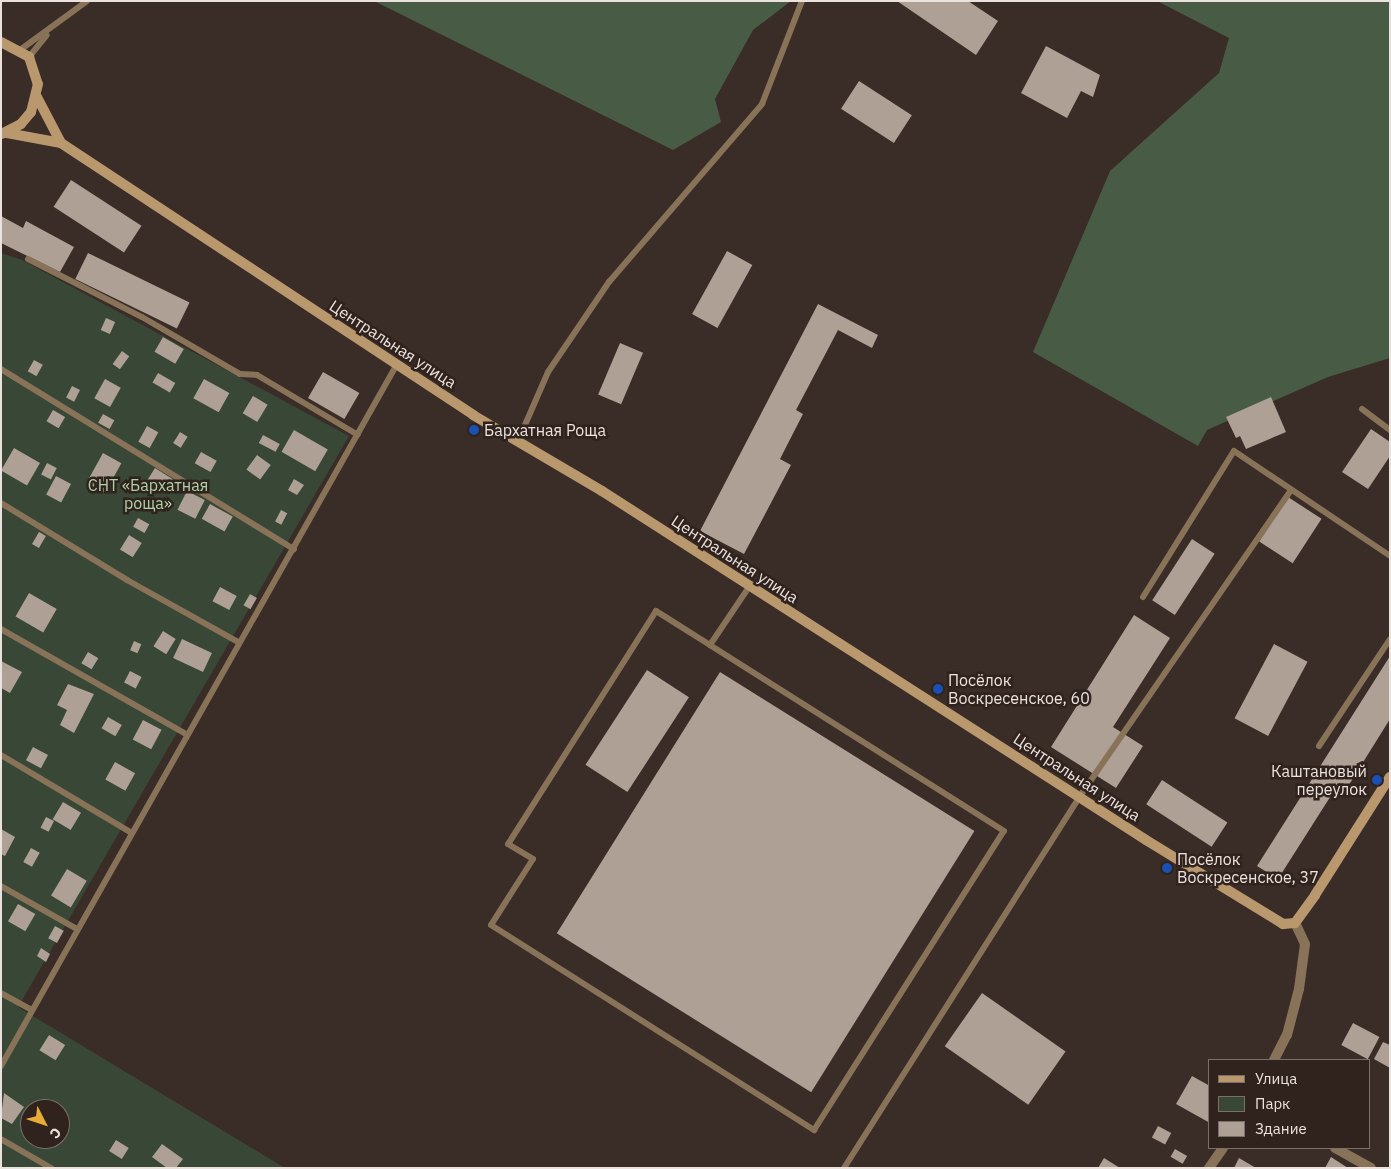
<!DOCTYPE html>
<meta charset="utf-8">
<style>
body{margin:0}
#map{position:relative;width:1391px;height:1169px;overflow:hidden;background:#3a2c27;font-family:"IBM Plex Sans",sans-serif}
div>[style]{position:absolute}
.green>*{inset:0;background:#394737}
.forest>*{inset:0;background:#475b45}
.building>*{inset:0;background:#aea095;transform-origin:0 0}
.service>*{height:6px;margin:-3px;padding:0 3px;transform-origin:3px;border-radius:3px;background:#887359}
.minor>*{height:10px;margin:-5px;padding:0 5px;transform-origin:5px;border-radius:5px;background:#887359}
.secondary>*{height:10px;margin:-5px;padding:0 5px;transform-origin:5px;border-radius:5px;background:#b9986e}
.dots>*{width:14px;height:14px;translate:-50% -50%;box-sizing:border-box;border:2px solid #30221d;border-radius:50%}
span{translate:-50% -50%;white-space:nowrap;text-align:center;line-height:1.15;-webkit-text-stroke:5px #30221d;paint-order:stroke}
.street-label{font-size:16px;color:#ebe2de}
.poi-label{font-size:16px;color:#ebe2de}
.left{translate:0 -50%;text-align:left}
.right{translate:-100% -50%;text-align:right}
.park-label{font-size:16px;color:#acd3a8}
.frame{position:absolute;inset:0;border:2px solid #ebe2de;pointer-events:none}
.legend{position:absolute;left:1208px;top:1059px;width:162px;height:90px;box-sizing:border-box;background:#30221d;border:1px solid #7b6f6a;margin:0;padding:6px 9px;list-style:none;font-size:15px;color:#ebe2de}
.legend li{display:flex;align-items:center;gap:10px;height:25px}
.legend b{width:25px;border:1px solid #7b6f6a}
.north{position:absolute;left:20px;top:1099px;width:50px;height:50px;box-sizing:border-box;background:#30221d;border:1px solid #7b6f6a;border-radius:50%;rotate:131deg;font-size:14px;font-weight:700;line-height:20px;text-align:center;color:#ebe2de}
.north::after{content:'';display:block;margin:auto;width:18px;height:22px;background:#e6ac36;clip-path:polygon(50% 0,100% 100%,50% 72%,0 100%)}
</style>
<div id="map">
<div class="green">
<div style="clip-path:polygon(evenodd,1px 253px,22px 260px,349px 436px,18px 1007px,285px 1168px,1px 1168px,1px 253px,30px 1109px,60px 1109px,60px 1139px,30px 1139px,30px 1109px)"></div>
</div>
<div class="forest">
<div style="clip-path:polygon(374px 1px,791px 1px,753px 30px,715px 99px,721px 122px,673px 150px)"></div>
<div style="clip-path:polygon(1157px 1px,1390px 1px,1390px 358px,1328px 377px,1207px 430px,1198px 446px,1033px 352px,1110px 171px,1219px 73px,1229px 38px)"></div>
</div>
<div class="building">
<div style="clip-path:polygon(897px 1px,968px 1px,998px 21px,976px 55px)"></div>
<div style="clip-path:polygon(1046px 46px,1100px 75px,1093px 97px,1081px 91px,1067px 118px,1021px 93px)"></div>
<div style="left:859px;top:81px;width:63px;height:33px;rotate:33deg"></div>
<div style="left:71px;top:180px;width:84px;height:32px;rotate:33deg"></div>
<div style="clip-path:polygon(1px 216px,23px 228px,26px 221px,74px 247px,60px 272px,1px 243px)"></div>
<div style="left:727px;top:251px;width:29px;height:72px;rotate:29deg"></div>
<div style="left:88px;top:253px;width:113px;height:29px;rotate:26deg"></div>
<div style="clip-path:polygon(818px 304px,878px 335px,872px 348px,838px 330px,796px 410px,803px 414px,780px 459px,791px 465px,744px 554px,700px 531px)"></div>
<div style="left:106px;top:318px;width:10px;height:13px;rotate:24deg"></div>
<div style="left:163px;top:337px;width:24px;height:17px;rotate:30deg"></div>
<div style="left:620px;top:343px;width:25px;height:56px;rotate:23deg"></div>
<div style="left:122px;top:351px;width:9px;height:16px;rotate:36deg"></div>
<div style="left:34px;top:360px;width:10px;height:13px;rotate:29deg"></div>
<div style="left:323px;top:372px;width:42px;height:30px;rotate:30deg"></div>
<div style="left:158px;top:373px;width:20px;height:11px;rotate:30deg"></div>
<div style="left:105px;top:379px;width:18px;height:22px;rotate:29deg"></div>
<div style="left:204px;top:379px;width:29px;height:22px;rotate:29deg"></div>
<div style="left:72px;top:386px;width:9px;height:13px;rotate:27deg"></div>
<div style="left:253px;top:396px;width:17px;height:20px;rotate:31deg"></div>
<div style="clip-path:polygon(1271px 397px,1286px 432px,1246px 449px,1240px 436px,1236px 438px,1226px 417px)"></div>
<div style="left:53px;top:410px;width:14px;height:13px;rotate:30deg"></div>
<div style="left:103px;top:414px;width:13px;height:10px;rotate:29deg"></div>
<div style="left:147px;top:426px;width:13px;height:18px;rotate:29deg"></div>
<div style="clip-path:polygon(1371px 429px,1390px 442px,1390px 456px,1368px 489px,1342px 472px)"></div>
<div style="left:294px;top:430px;width:39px;height:25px;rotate:30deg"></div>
<div style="left:180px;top:432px;width:9px;height:13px;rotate:32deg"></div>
<div style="left:263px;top:435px;width:19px;height:9px;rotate:28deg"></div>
<div style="left:14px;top:448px;width:30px;height:26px;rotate:30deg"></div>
<div style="left:201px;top:452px;width:18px;height:13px;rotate:29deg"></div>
<div style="left:103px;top:453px;width:21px;height:34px;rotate:29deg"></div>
<div style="left:257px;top:455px;width:17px;height:18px;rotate:36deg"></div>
<div style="left:47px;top:463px;width:11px;height:13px;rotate:27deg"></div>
<div style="left:155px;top:468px;width:22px;height:14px;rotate:32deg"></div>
<div style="left:56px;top:476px;width:17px;height:21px;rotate:28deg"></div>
<div style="clip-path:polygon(294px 479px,304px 485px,297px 495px,288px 490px)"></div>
<div style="left:187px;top:491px;width:20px;height:21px;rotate:27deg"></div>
<div style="left:1288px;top:497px;width:40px;height:53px;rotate:33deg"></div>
<div style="left:210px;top:504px;width:26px;height:17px;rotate:29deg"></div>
<div style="left:281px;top:510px;width:7px;height:13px;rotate:27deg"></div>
<div style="left:138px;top:518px;width:13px;height:10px;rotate:29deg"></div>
<div style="left:39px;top:532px;width:8px;height:14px;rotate:30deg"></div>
<div style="left:129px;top:535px;width:15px;height:17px;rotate:32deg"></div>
<div style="left:1192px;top:539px;width:27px;height:73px;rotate:33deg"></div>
<div style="left:220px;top:587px;width:19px;height:16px;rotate:28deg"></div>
<div style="left:29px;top:593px;width:32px;height:27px;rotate:30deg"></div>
<div style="left:250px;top:594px;width:8px;height:13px;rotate:30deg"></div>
<div style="clip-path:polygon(1134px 615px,1170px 638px,1113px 727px,1143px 746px,1116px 788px,1051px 747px)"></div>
<div style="left:163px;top:631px;width:15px;height:18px;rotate:32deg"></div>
<div style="left:182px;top:639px;width:33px;height:21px;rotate:25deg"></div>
<div style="left:134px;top:641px;width:8px;height:10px;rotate:23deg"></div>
<div style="left:1274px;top:644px;width:38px;height:84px;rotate:28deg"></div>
<div style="left:88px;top:652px;width:12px;height:13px;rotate:31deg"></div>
<div style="clip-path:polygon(1390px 656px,1390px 719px,1347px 788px,1339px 783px,1278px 879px,1257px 866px)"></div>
<div style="clip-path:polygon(1px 661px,22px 672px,10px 693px,1px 688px)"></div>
<div style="left:647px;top:670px;width:50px;height:113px;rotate:33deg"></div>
<div style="left:130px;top:671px;width:13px;height:13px;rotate:27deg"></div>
<div style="left:720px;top:672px;width:300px;height:308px;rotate:32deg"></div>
<div style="clip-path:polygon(68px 684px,94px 694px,74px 733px,60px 725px,67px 710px,57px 705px)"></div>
<div style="left:108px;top:717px;width:16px;height:13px;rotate:30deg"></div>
<div style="left:143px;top:720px;width:21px;height:22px;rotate:28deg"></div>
<div style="left:33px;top:747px;width:17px;height:15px;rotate:28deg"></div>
<div style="left:115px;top:762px;width:23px;height:20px;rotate:29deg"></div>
<div style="left:1162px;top:780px;width:78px;height:29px;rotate:33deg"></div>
<div style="left:63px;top:802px;width:21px;height:20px;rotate:31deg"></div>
<div style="left:46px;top:817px;width:9px;height:12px;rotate:27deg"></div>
<div style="clip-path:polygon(1px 829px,15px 837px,5px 856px,1px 854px)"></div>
<div style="left:31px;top:848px;width:10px;height:16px;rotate:29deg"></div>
<div style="left:67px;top:869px;width:23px;height:31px;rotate:31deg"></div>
<div style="left:18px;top:904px;width:20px;height:20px;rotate:30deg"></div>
<div style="left:55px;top:926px;width:10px;height:14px;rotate:29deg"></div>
<div style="clip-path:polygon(41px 948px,50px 954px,46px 962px,37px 956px)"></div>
<div style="left:982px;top:993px;width:102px;height:65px;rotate:35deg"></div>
<div style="left:1353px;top:1023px;width:30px;height:25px;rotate:28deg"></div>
<div style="left:49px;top:1035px;width:19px;height:18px;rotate:32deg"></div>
<div style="clip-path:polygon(1383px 1042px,1390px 1045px,1390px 1068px,1374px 1059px)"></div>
<div style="clip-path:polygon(1192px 1076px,1210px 1086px,1210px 1123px,1176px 1104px)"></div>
<div style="clip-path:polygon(4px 1093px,24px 1107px,12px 1124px,1px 1118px)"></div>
<div style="left:1158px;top:1126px;width:15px;height:13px;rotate:28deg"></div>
<div style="left:116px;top:1140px;width:15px;height:13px;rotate:32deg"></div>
<div style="clip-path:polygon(162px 1144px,183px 1159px,176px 1168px,167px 1168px,152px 1157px)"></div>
<div style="left:1175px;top:1149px;width:14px;height:9px;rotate:30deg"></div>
<div style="clip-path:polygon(1331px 1157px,1348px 1168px,1325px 1168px)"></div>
<div style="clip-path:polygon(1104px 1158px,1120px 1168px,1098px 1168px)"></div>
<div style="clip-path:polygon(1239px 1158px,1256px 1168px,1234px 1168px)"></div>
</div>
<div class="service">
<div style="left:20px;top:50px;width:83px;rotate:-36.2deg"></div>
<div style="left:29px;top:57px;width:28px;rotate:-51deg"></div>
<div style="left:28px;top:259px;width:128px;rotate:27deg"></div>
<div style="left:142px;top:317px;width:113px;rotate:30.2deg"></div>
<div style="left:240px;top:374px;width:17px;rotate:3deg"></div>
<div style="left:257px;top:375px;width:117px;rotate:30.7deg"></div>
<div style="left:1px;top:369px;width:344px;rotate:31.6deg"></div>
<div style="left:1362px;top:409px;width:35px;rotate:37deg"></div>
<div style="left:518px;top:441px;width:75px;rotate:-66.5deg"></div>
<div style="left:548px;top:372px;width:109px;rotate:-55.9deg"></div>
<div style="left:609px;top:282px;width:235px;rotate:-49.3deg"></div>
<div style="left:762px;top:104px;width:110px;rotate:-68.8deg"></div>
<div style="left:1px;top:503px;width:148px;rotate:31.4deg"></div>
<div style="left:127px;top:580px;width:127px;rotate:29.2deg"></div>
<div style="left:1143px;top:597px;width:172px;rotate:-58.1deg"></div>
<div style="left:1234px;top:451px;width:188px;rotate:33.9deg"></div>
<div style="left:1px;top:629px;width:213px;rotate:29.6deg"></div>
<div style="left:710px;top:645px;width:64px;rotate:-147.8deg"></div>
<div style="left:656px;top:611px;width:276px;rotate:122.4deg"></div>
<div style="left:508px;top:844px;width:29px;rotate:31deg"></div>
<div style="left:533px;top:859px;width:78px;rotate:122.5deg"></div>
<div style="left:491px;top:925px;width:383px;rotate:32.4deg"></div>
<div style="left:814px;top:1130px;width:354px;rotate:-57.6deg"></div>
<div style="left:1004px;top:831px;width:348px;rotate:-147.7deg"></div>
<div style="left:710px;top:645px;width:70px;rotate:-56.1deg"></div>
<div style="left:1319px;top:746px;width:128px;rotate:-56.4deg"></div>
<div style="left:1px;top:755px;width:152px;rotate:30.8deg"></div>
<div style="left:1px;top:886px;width:87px;rotate:29.5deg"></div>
<div style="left:1px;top:993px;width:35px;rotate:29deg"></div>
<div style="left:1px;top:1066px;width:806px;rotate:-60.57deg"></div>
<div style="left:1px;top:1139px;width:58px;rotate:30.1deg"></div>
<div style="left:844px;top:1168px;width:441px;rotate:-57.6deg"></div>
<div style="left:1080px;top:796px;width:372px;rotate:-55.4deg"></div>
</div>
<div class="minor">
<div style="left:1274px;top:1060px;width:28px;rotate:-63deg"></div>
<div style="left:1287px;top:1035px;width:48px;rotate:-75.4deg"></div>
<div style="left:1299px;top:989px;width:45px;rotate:-82.4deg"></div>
<div style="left:1305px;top:944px;width:23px;rotate:-115deg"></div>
<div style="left:1335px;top:1148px;width:41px;rotate:29.1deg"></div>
<div style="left:1209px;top:1168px;width:24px;rotate:-55deg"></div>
</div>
<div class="secondary">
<div style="left:1px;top:42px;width:32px;rotate:28deg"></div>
<div style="left:29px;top:57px;width:28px;rotate:72deg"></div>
<div style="left:38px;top:84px;width:29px;rotate:104deg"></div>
<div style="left:31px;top:112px;width:16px;rotate:130deg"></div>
<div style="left:21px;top:124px;width:22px;rotate:153deg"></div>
<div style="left:37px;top:97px;width:52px;rotate:62.4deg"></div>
<div style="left:61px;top:143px;width:494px;rotate:33.4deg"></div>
<div style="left:473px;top:415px;width:150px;rotate:30.5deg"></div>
<div style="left:602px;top:491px;width:646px;rotate:32.68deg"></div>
<div style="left:1146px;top:840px;width:161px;rotate:31.5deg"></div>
<div style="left:1283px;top:924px;width:12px;rotate:-5deg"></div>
<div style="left:1295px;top:923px;width:34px;rotate:-54deg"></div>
<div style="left:1315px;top:895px;width:140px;rotate:-57.6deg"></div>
<div style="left:7px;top:133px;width:55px;rotate:10.5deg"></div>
</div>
<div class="dots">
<div style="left:474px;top:430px;background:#1a4fb4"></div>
<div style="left:938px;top:689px;background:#1a4fb4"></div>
<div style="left:1377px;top:780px;background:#1a4fb4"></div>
<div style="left:1167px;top:868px;background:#1a4fb4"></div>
</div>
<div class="street-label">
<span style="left:393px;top:344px;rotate:33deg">Центральная улица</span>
<span style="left:735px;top:559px;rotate:33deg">Центральная улица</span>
<span style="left:1077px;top:777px;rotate:33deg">Центральная улица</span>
</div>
<div class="poi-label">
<span class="left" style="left:484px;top:430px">Бархатная Роща</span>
<span class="left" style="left:948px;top:689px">Посёлок<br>Воскресенское, 60</span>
<span class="right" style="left:1367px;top:780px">Каштановый<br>переулок</span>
<span class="left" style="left:1177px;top:868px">Посёлок<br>Воскресенское, 37</span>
</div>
<div class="park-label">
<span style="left:148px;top:494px">СНТ «Бархатная<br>роща»</span>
</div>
<div class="frame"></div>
<ul class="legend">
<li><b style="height:6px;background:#b9986e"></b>Улица</li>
<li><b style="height:14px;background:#394737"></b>Парк</li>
<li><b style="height:14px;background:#aea095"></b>Здание</li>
</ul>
<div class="north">С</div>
</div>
